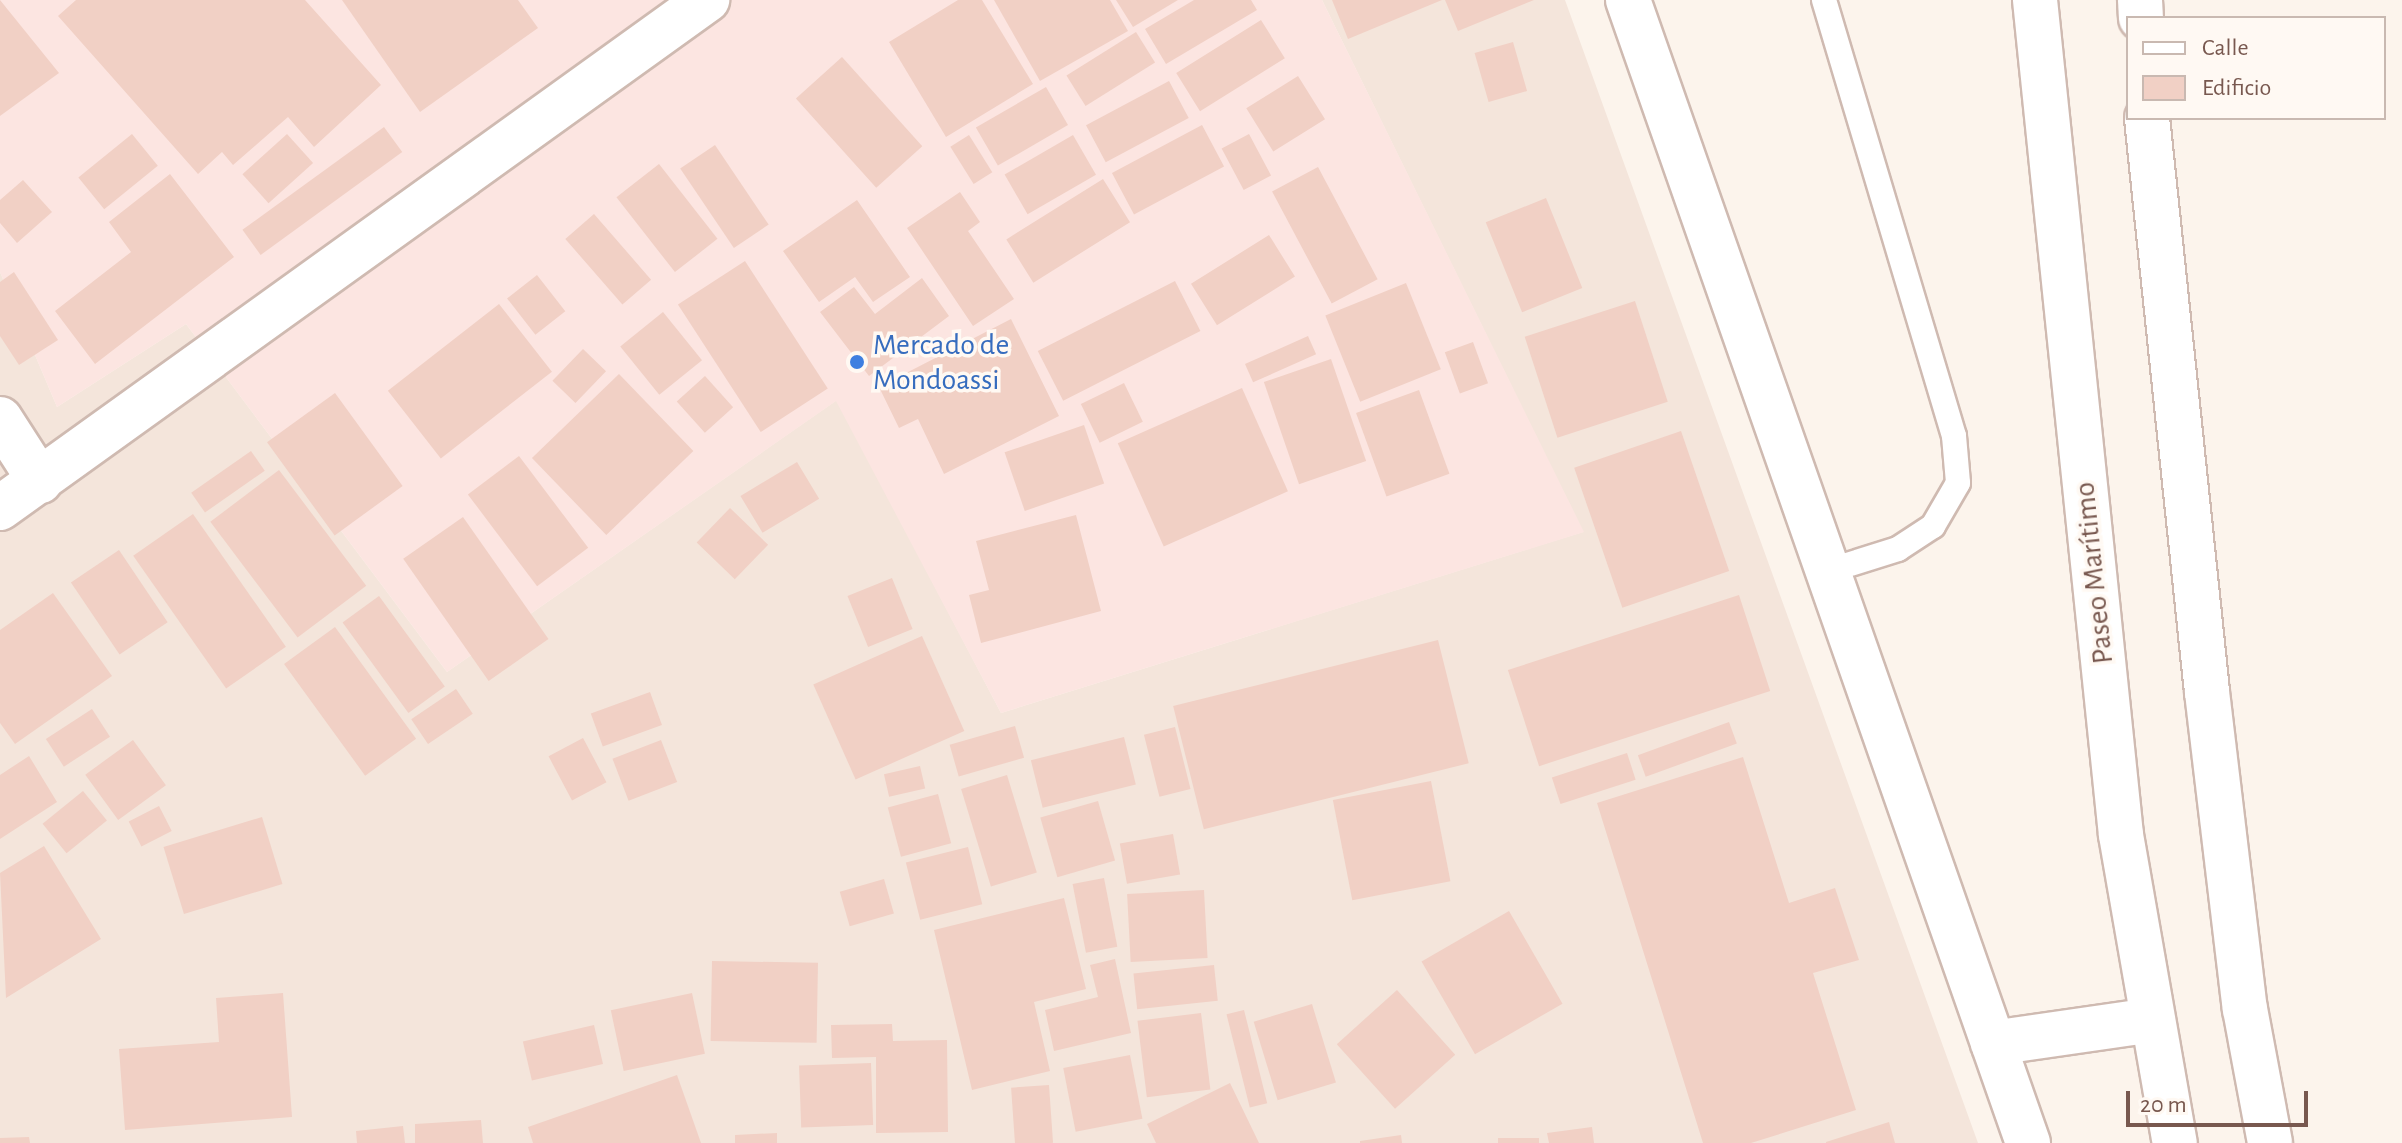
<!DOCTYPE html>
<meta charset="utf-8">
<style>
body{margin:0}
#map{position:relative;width:2402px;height:1143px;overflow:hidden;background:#fcf4ec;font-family:"Alegreya Sans",sans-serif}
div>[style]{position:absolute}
.residential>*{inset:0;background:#f4e5db}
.commercial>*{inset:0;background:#fce5e1}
.building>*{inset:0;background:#f1d0c5;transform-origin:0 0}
.roads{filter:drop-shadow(2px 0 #cfbab1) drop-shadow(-2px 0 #cfbab1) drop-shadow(0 2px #cfbab1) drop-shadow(0 -2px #cfbab1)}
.lane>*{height:24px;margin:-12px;padding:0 12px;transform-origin:12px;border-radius:12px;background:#fff}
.street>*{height:44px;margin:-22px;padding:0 22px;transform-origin:22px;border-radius:22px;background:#fff}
.secondary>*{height:44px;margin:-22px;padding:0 22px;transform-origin:22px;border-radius:22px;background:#fff}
.dots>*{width:22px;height:22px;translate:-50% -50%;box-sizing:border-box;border:4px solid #fff9f3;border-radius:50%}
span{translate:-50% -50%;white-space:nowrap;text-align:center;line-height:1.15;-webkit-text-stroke:7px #fff9f3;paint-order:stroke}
.shop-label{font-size:30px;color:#366cbe}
.left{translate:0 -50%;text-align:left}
.street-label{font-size:30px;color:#78584f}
.legend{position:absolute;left:2126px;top:16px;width:260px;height:104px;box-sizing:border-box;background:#fff9f3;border:2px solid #c9b9b1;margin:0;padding:10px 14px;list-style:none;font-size:24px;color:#78584f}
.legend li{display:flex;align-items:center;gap:16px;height:40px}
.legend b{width:40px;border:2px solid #c9b9b1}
.scale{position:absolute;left:2126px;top:1091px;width:182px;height:36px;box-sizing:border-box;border:4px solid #78584f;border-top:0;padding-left:10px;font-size:24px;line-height:28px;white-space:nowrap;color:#78584f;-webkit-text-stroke:6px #fff9f3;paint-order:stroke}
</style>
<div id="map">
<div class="residential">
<div style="clip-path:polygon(1322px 0,1565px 0,1978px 1143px,0 1143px,0 272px,57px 407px,186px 324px,447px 672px,837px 400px,1001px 713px,1583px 532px)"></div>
</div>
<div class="commercial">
<div style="clip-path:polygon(0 0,1322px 0,1584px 532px,1001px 713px,836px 401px,447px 672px,186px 324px,57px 407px,0 272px)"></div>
</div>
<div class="building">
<div style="clip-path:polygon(0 0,59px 73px,0 116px)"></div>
<div style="clip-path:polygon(76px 0,305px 0,381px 85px,314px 147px,288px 117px,233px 165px,222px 152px,198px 174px,58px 16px)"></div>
<div style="clip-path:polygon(342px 0,518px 0,538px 28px,420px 112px)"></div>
<div style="clip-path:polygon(958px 0,982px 0,1033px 84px,946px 137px,889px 42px)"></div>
<div style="clip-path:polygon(994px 0,1110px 0,1128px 31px,1040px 81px)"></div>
<div style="clip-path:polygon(1116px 0,1178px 0,1133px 27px)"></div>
<div style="clip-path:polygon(1194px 0,1251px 0,1257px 10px,1166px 64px,1145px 29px)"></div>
<div style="clip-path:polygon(1332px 0,1442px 0,1348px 39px)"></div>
<div style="clip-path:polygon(1445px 0,1534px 0,1458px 31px)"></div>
<div style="left:1261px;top:20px;width:45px;height:100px;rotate:58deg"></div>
<div style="left:1136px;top:32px;width:36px;height:82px;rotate:58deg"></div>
<div style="left:1513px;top:42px;width:51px;height:40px;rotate:74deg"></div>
<div style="left:842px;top:57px;width:120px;height:62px;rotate:48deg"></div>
<div style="left:1298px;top:76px;width:51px;height:61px;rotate:58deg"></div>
<div style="left:1169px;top:81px;width:42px;height:94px;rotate:62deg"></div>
<div style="left:1046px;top:87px;width:44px;height:81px;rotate:60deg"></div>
<div style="left:1202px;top:125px;width:47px;height:102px;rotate:62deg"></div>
<div style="left:384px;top:127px;width:31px;height:175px;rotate:54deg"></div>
<div style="left:132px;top:134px;width:41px;height:69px;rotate:51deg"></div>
<div style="left:287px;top:134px;width:39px;height:60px;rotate:48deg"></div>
<div style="left:1249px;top:134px;width:47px;height:31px;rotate:62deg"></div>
<div style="left:969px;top:135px;width:44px;height:22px;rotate:58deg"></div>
<div style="left:1073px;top:135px;width:46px;height:79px;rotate:60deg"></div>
<div style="left:715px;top:145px;width:96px;height:42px;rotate:56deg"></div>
<div style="left:659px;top:164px;width:95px;height:54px;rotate:52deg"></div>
<div style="left:1318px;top:167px;width:127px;height:52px;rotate:62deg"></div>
<div style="clip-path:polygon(170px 174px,234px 257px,95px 364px,55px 311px,131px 252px,109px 222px)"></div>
<div style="left:1103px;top:179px;width:51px;height:114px;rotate:58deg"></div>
<div style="clip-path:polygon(23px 180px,52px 212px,17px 243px,0 223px,0 200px)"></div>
<div style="clip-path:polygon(960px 192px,980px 222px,968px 231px,1014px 299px,973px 326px,907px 228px)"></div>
<div style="left:1546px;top:198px;width:97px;height:65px;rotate:68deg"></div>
<div style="clip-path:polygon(857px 200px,910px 277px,873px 302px,855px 277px,819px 302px,783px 251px)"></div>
<div style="left:594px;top:214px;width:87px;height:38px;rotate:49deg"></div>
<div style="left:1269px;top:235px;width:49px;height:92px;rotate:58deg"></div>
<div style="left:745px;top:261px;width:152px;height:80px;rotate:57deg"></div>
<div style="clip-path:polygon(14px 272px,58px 340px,19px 365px,0 336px,0 282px)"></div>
<div style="left:537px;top:275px;width:46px;height:38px;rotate:52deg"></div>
<div style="clip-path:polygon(922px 278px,949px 316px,869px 376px,820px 312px,854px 287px,875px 314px)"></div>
<div style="left:1175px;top:281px;width:56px;height:154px;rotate:63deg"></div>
<div style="left:1406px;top:283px;width:93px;height:87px;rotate:68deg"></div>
<div style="left:1635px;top:301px;width:106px;height:116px;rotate:72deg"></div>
<div style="left:499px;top:304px;width:86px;height:141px;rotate:52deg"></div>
<div style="left:663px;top:312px;width:62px;height:55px;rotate:51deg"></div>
<div style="clip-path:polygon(1011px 319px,1059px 416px,944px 474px,918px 419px,899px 428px,879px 387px)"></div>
<div style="left:1308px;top:336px;width:20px;height:69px;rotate:66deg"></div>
<div style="left:1473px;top:342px;width:44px;height:30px;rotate:70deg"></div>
<div style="left:583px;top:349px;width:32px;height:44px;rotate:44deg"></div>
<div style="left:1331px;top:359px;width:108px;height:71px;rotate:71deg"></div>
<div style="left:619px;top:374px;width:107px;height:121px;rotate:46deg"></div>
<div style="left:705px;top:376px;width:42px;height:38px;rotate:48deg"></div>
<div style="left:1124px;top:383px;width:43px;height:48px;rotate:64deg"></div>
<div style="left:1242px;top:388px;width:113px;height:136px;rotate:66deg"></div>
<div style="left:1419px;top:390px;width:89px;height:67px;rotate:70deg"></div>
<div style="left:335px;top:393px;width:115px;height:84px;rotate:54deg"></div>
<div style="left:1084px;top:425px;width:62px;height:84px;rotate:71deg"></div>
<div style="left:1681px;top:431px;width:148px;height:113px;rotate:71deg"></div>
<div style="left:251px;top:451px;width:24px;height:73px;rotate:55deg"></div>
<div style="left:519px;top:456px;width:115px;height:64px;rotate:53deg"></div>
<div style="left:797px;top:462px;width:43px;height:66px;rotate:59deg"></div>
<div style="left:279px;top:470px;width:145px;height:86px;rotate:53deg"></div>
<div style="left:730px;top:508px;width:53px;height:48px;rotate:44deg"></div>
<div style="left:193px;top:514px;width:162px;height:73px;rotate:55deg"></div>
<div style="clip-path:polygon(1076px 515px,1101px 611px,981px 643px,969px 595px,989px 590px,976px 541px)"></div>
<div style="left:463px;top:517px;width:149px;height:73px;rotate:55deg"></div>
<div style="left:119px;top:550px;width:87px;height:58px;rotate:56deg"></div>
<div style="left:892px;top:578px;width:55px;height:48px;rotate:68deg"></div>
<div style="clip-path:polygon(53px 593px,112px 676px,15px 744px,0 723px,0 630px)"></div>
<div style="left:1739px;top:595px;width:101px;height:243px;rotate:72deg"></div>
<div style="left:379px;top:596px;width:112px;height:45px;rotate:54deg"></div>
<div style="left:335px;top:627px;width:138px;height:63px;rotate:54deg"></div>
<div style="left:922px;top:636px;width:104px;height:119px;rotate:66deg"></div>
<div style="left:1438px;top:640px;width:127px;height:273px;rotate:76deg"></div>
<div style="left:456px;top:689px;width:30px;height:54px;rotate:56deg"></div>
<div style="left:650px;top:692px;width:35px;height:63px;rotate:70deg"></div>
<div style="left:92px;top:709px;width:33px;height:55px;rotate:57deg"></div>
<div style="left:1729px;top:722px;width:23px;height:97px;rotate:70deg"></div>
<div style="left:1015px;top:726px;width:33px;height:68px;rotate:74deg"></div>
<div style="left:1175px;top:727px;width:64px;height:32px;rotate:76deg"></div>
<div style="left:1124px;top:737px;width:49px;height:96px;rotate:76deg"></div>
<div style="left:583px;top:738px;width:50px;height:39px;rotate:62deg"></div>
<div style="left:133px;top:740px;width:56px;height:59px;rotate:54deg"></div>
<div style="left:661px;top:740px;width:45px;height:52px;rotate:69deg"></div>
<div style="left:1627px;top:753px;width:28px;height:79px;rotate:72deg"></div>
<div style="clip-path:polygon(29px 756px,57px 802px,0 839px,0 775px)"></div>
<div style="clip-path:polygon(1743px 757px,1789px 903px,1835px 888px,1859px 960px,1813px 973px,1856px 1110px,1751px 1143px,1703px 1143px,1597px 803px)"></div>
<div style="left:920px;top:766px;width:23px;height:37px;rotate:77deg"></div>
<div style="left:1007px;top:775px;width:102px;height:48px;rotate:73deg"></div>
<div style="left:1431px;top:781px;width:102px;height:100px;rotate:79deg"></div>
<div style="left:83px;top:791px;width:38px;height:52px;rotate:51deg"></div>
<div style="left:938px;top:794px;width:51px;height:52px;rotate:75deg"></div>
<div style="left:1098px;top:801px;width:62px;height:60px;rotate:74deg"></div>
<div style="left:159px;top:806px;width:28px;height:34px;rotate:63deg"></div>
<div style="left:262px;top:817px;width:70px;height:103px;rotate:73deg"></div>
<div style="left:1173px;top:834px;width:41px;height:54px;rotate:80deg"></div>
<div style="clip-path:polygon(44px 846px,101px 939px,6px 998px,0 873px)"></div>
<div style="left:968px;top:847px;width:59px;height:64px;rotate:76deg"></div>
<div style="left:1104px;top:878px;width:70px;height:32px;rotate:79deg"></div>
<div style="left:884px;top:879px;width:36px;height:46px;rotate:74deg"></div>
<div style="left:1204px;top:890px;width:68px;height:77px;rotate:87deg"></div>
<div style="clip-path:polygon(1064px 898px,1086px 989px,1034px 1002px,1050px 1071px,972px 1090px,934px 930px)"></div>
<div style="left:1509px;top:911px;width:107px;height:101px;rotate:60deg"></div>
<div style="clip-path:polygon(1115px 959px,1131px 1033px,1054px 1051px,1045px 1010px,1098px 997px,1090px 965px)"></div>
<div style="left:712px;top:961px;width:106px;height:80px;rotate:1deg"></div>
<div style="left:1214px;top:965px;width:36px;height:81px;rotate:84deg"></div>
<div style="left:1397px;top:990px;width:87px;height:81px;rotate:48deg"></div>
<div style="clip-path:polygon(283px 993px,292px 1117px,125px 1130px,119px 1049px,219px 1042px,216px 998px)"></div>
<div style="left:692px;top:993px;width:62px;height:83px;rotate:78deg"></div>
<div style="left:1312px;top:1004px;width:82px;height:61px;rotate:73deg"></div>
<div style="left:1244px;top:1010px;width:96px;height:18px;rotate:76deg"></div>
<div style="left:1201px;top:1013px;width:77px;height:64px;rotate:83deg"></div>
<div style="clip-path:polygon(892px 1024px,893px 1041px,947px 1040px,948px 1132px,876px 1133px,876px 1057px,832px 1058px,831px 1025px)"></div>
<div style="left:594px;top:1025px;width:40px;height:73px;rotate:77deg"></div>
<div style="left:1130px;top:1055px;width:65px;height:68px;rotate:79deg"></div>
<div style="left:871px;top:1063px;width:62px;height:72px;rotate:88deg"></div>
<div style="clip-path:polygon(677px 1075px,701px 1143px,533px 1143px,528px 1127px)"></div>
<div style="clip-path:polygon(1230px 1083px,1259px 1143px,1156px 1143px,1147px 1124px)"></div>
<div style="left:1049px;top:1085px;width:58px;height:38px;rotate:86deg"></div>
<div style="clip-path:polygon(481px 1120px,483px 1143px,415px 1143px,415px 1124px)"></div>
<div style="clip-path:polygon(1889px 1122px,1895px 1143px,1826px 1143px,1826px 1142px)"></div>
<div style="clip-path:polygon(403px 1126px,405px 1143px,357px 1143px,356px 1131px)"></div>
<div style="clip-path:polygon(1592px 1127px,1594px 1143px,1549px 1143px,1547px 1133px)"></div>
<div style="clip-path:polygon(777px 1133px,777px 1143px,735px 1143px,735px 1135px)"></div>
<div style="clip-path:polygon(1401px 1135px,1402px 1143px,1360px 1143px,1360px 1141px)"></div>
<div style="clip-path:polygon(29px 1137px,30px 1143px,0 1143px,0 1138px)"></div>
<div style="left:1498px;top:1138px;width:41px;height:5px"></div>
</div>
<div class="roads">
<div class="lane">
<div style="left:1824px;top:0;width:455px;rotate:73.4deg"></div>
<div style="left:1954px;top:436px;width:47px;rotate:85.1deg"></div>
<div style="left:1958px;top:483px;width:50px;rotate:120.2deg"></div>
<div style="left:1933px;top:526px;width:42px;rotate:146.7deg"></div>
<div style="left:1898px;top:549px;width:73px;rotate:162.6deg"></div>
</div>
<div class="street">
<div style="left:1628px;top:0;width:1211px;rotate:70.71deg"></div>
<div style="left:0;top:419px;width:74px;rotate:57.2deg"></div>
<div style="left:1993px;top:1043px;width:161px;rotate:-8.2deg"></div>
</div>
<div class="secondary">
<div style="left:2035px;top:0;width:839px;rotate:84.12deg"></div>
<div style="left:2121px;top:835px;width:313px;rotate:80.1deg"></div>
<div style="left:2140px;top:0;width:18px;rotate:87deg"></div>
<div style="left:2147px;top:118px;width:577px;rotate:84.03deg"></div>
<div style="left:2207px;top:692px;width:319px;rotate:83.2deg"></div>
<div style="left:2245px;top:1009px;width:136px;rotate:79.4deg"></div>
<div style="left:0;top:508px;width:871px;rotate:-35.7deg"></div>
</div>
</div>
<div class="dots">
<div style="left:857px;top:362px;background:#3f7fe0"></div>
</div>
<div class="shop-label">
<span class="left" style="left:873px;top:362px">Mercado de<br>Mondoassi</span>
</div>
<div class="street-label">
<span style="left:2094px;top:573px;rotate:-96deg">Paseo Marítimo</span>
</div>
<ul class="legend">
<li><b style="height:10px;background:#fff"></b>Calle</li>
<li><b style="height:22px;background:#f1d0c5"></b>Edificio</li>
</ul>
<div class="scale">20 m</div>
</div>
